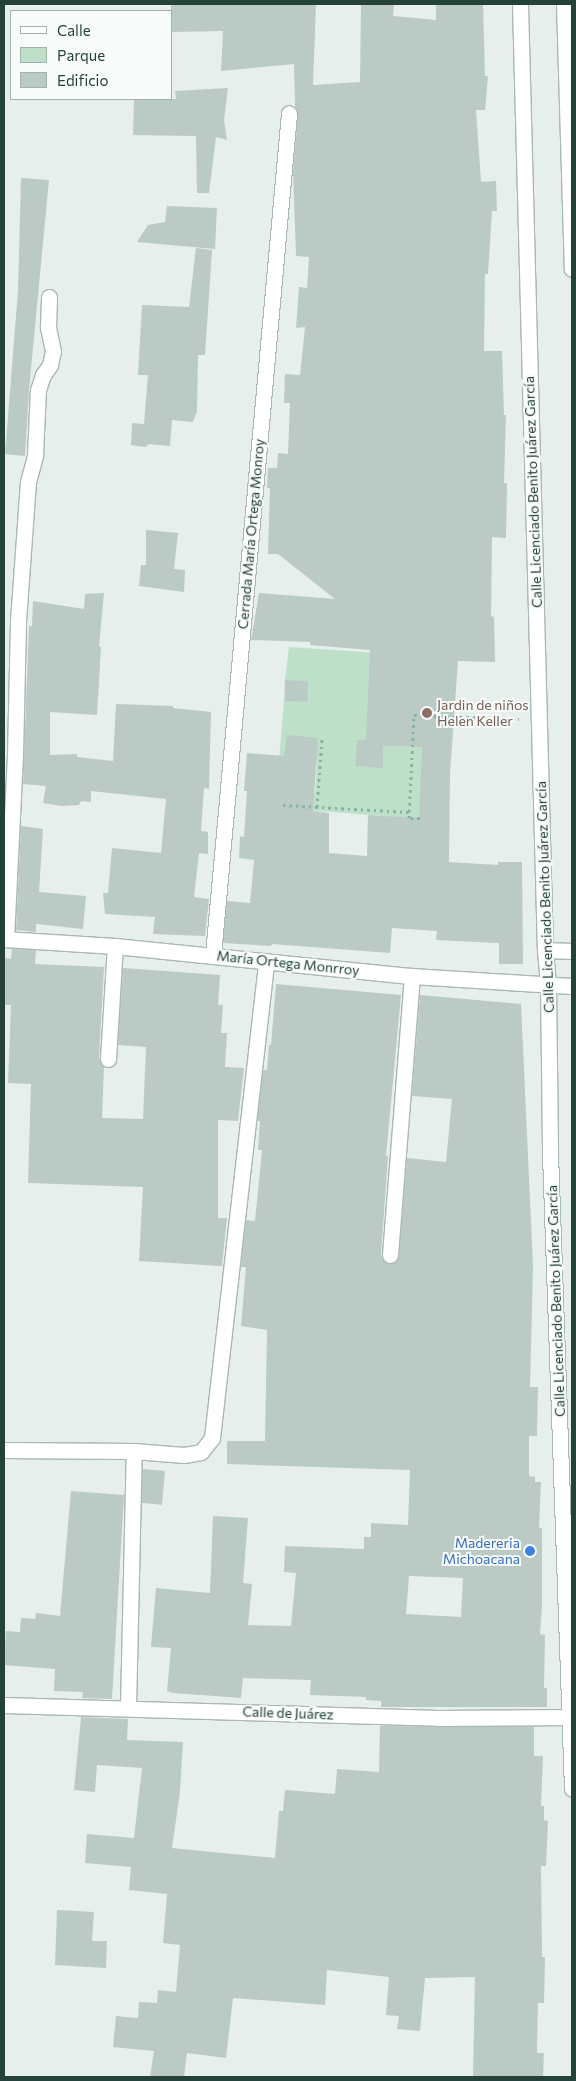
<!DOCTYPE html>
<meta charset="utf-8">
<style>
body{margin:0}
#map{position:relative;width:576px;height:2081px;overflow:hidden;background:#e6efeb;font-family:Commissioner,sans-serif}
div>[style]{position:absolute}
.green>*{inset:0;background:#bfe0c8}
.building>*{inset:0;background:#bbcac4;transform-origin:0 0}
.path>*{height:3px;margin-top:-1.5px;transform-origin:0;background:repeating-linear-gradient(90deg,#86b3a5 0 2.5px,transparent 0 6.5px)}
.roads{filter:drop-shadow(1px 0 #a8b8b2) drop-shadow(-1px 0 #a8b8b2) drop-shadow(0 1px #a8b8b2) drop-shadow(0 -1px #a8b8b2)}
.minor>*{height:15px;margin:-7.5px;padding:0 7.5px;transform-origin:7.5px;border-radius:7.5px;background:#fff}
.dots>*{width:14px;height:14px;translate:-50% -50%;box-sizing:border-box;border:2px solid #f7fbf9;border-radius:50%}
span{translate:-50% -50%;white-space:nowrap;text-align:center;line-height:1.15;-webkit-text-stroke:4px #f7fbf9;paint-order:stroke}
.street-label{font-size:14px;color:#24423a}
.education-label{font-size:14px;color:#785e54}
.left{translate:0 -50%;text-align:left}
.shop-label{font-size:14px;color:#366cbe}
.right{translate:-100% -50%;text-align:right}
.frame{position:absolute;inset:0;border:5px solid #24423a;pointer-events:none}
.legend{position:absolute;left:10px;top:10px;width:162px;height:90px;box-sizing:border-box;background:#f7fbf9;border:1px solid #a3b1ad;margin:0;padding:6px 9px;list-style:none;font-size:15px;color:#24423a}
.legend li{display:flex;align-items:center;gap:10px;height:25px}
.legend b{width:25px;border:1px solid #a3b1ad}
</style>
<div id="map">
<div class="green">
<div style="clip-path:polygon(289px 647px,394px 654px,366px 739px,357px 740px,355px 766px,383px 767px,383px 740px,388px 746px,422px 747px,419px 838px,398px 817px,280px 808px,277px 792px,315px 794px,317px 763px,279px 760px,284px 701px,306px 701px,308px 681px,285px 680px)"></div>
</div>
<div class="building">
<div style="clip-path:polygon(171px 4px,316px 4px,313px 85px,360px 82px,361px 4px,394px 4px,393px 16px,436px 20px,436px 4px,483px 4px,485px 76px,488px 76px,485px 110px,476px 110px,481px 182px,496px 181px,497px 211px,492px 211px,488px 274px,485px 274px,484px 351px,502px 351px,504px 415px,506px 415px,504px 483px,507px 483px,506px 538px,492px 537px,491px 616px,494px 617px,495px 662px,458px 661px,450px 774px,449px 862px,498px 865px,498px 862px,522px 862px,523px 964px,499px 964px,499px 943px,436px 940px,437px 931px,392px 928px,390px 953px,272px 944px,271px 946px,223px 943px,227px 901px,250px 903px,254px 860px,239px 858px,240px 836px,244px 837px,247px 791px,244px 791px,247px 753px,284px 756px,287px 735px,318px 738px,313px 811px,329px 813px,329px 853px,367px 856px,368px 815px,419px 818px,422px 747px,383px 746px,383px 768px,355px 766px,357px 740px,366px 739px,370px 650px,310px 645px,310px 642px,251px 640px,259px 593px,335px 599px,278px 554px,268px 554px,270px 488px,267px 488px,268px 468px,277px 468px,278px 453px,288px 454px,290px 403px,284px 403px,285px 374px,300px 375px,305px 327px,296px 328px,299px 287px,307px 288px,309px 257px,296px 256px,293px 172px,298px 114px,295px 106px,294px 64px,221px 71px,223px 31px,171px 32px)"></div>
<div style="clip-path:polygon(228px 88px,224px 120px,227px 140px,216px 137px,209px 193px,197px 193px,196px 136px,133px 135px,134px 99px,176px 99px,175px 91px)"></div>
<div style="clip-path:polygon(21px 178px,49px 180px,29px 390px,25px 456px,5px 454px,18px 291px)"></div>
<div style="clip-path:polygon(167px 206px,217px 208px,215px 249px,137px 242px,148px 225px,165px 222px)"></div>
<div style="clip-path:polygon(196px 248px,212px 250px,205px 355px,198px 355px,197px 411px,193px 422px,172px 420px,170px 446px,149px 444px,145px 447px,131px 445px,132px 423px,144px 424px,148px 375px,138px 375px,142px 305px,189px 307px)"></div>
<div style="clip-path:polygon(146px 530px,178px 533px,174px 569px,185px 570px,184px 592px,139px 586px,141px 565px,146px 565px)"></div>
<div style="clip-path:polygon(104px 593px,99px 646px,101px 647px,97px 715px,50px 712px,50px 755px,77px 754px,77px 757px,113px 761px,116px 704px,173px 706px,173px 708px,211px 712px,209px 789px,204px 788px,201px 831px,208px 832px,208px 854px,199px 853px,194px 897px,209px 899px,205px 936px,153px 934px,155px 917px,105px 914px,103px 893px,108px 893px,112px 848px,161px 853px,166px 799px,91px 791px,91px 802px,81px 801px,79px 805px,61px 806px,43px 803px,46px 786px,23px 784px,29px 626px,32px 626px,33px 601px,84px 609px,85px 594px)"></div>
<div style="left:285px;top:680px;width:23px;height:21px;rotate:2deg"></div>
<div style="clip-path:polygon(21px 826px,43px 829px,39px 892px,86px 896px,83px 929px,36px 924px,36px 932px,16px 930px)"></div>
<div style="clip-path:polygon(12px 949px,36px 950px,35px 964px,104px 967px,99px 1058px,104px 1067px,102px 1118px,143px 1119px,146px 1047px,118px 1045px,123px 968px,220px 975px,218px 1005px,223px 1005px,221px 1033px,227px 1033px,225px 1067px,244px 1068px,238px 1121px,218px 1120px,218px 1218px,227px 1218px,222px 1266px,139px 1261px,143px 1187px,28px 1183px,31px 1084px,8px 1083px,11px 1005px,4px 1005px,4px 958px,11px 959px)"></div>
<div style="clip-path:polygon(evenodd,276px 984px,401px 995px,386px 1156px,388px 1156px,381px 1254px,382px 1259px,389px 1264px,394px 1263px,399px 1256px,407px 1158px,446px 1162px,452px 1099px,412px 1096px,420px 995px,521px 1004px,533px 1266px,530px 1387px,538px 1387px,537px 1436px,529px 1436px,529px 1476px,535px 1477px,535px 1482px,541px 1482px,539px 1528px,542px 1528px,542px 1605px,540px 1634px,545px 1635px,544px 1688px,547px 1688px,547px 1707px,381px 1707px,381px 1701px,366px 1700px,366px 1697px,310px 1695px,311px 1680px,243px 1678px,241px 1698px,173px 1693px,167px 1691px,171px 1648px,151px 1647px,156px 1588px,210px 1593px,213px 1516px,248px 1518px,243px 1583px,252px 1584px,248px 1625px,291px 1626px,296px 1573px,284px 1572px,285px 1546px,364px 1549px,364px 1537px,371px 1537px,371px 1523px,408px 1525px,410px 1470px,227px 1464px,227px 1441px,265px 1441px,267px 1330px,241px 1326px,246px 1267px,241px 1267px,246px 1220px,255px 1221px,262px 1150px,258px 1150px,260px 1121px,257px 1121px,263px 1070px,267px 1070px,269px 1045px,271px 1045px,276px 984px,409px 1576px,463px 1578px,461px 1617px,406px 1614px,409px 1576px)"></div>
<div style="left:143px;top:1469px;width:22px;height:34px;rotate:5deg"></div>
<div style="clip-path:polygon(71px 1491px,124px 1495px,112px 1699px,82px 1698px,83px 1692px,54px 1691px,55px 1669px,4px 1665px,6px 1631px,20px 1632px,21px 1618px,35px 1619px,36px 1613px,60px 1616px)"></div>
<div style="clip-path:polygon(81px 1717px,128px 1719px,127px 1740px,183px 1742px,180px 1792px,172px 1848px,275px 1858px,279px 1811px,283px 1811px,285px 1790px,335px 1794px,337px 1769px,379px 1772px,380px 1726px,534px 1727px,534px 1756px,543px 1756px,541px 1806px,544px 1806px,544px 1820px,548px 1821px,546px 1866px,541px 1866px,542px 1957px,545px 1957px,544px 2003px,538px 2003px,537px 2053px,544px 2053px,543px 2077px,473px 2077px,475px 1977px,425px 1978px,420px 2031px,397px 2029px,399px 2016px,386px 2015px,389px 1977px,327px 1970px,325px 2005px,233px 1998px,226px 2058px,187px 2053px,184px 2077px,150px 2077px,154px 2051px,113px 2047px,116px 2016px,138px 2018px,139px 2002px,157px 2003px,158px 1990px,176px 1992px,180px 1945px,163px 1943px,167px 1894px,129px 1890px,131px 1867px,85px 1863px,87px 1834px,134px 1838px,142px 1768px,97px 1765px,95px 1792px,74px 1790px)"></div>
<div style="clip-path:polygon(57px 1910px,94px 1912px,92px 1941px,107px 1941px,106px 1968px,55px 1965px)"></div>
</div>
<div class="path">
<div style="left:283px;top:805px;width:126px;rotate:3.2deg"></div>
<div style="left:317px;top:807px;width:68px;rotate:-85.8deg"></div>
<div style="left:420px;top:818px;width:11px;rotate:180deg"></div>
<div style="left:409px;top:818px;width:103px;rotate:-87.2deg"></div>
<div style="left:414px;top:715px;width:105px;rotate:2.2deg"></div>
</div>
<div class="roads">
<div class="minor">
<div style="left:520px;top:4px;width:946px;rotate:88.49deg"></div>
<div style="left:545px;top:950px;width:34px;rotate:85deg"></div>
<div style="left:548px;top:984px;width:169px;rotate:89.3deg"></div>
<div style="left:550px;top:1153px;width:636px;rotate:88.02deg"></div>
<div style="left:564px;top:4px;width:265px;rotate:88.3deg"></div>
<div style="left:4px;top:939px;width:111px;rotate:3.6deg"></div>
<div style="left:115px;top:946px;width:299px;rotate:5.8deg"></div>
<div style="left:412px;top:976px;width:160px;rotate:3.6deg"></div>
<div style="left:6px;top:939px;width:184px;rotate:-87.2deg"></div>
<div style="left:15px;top:755px;width:134px;rotate:-88.7deg"></div>
<div style="left:18px;top:621px;width:139px;rotate:-85.9deg"></div>
<div style="left:28px;top:482px;width:28px;rotate:-75deg"></div>
<div style="left:35px;top:455px;width:65px;rotate:-87.4deg"></div>
<div style="left:38px;top:390px;width:16px;rotate:-72deg"></div>
<div style="left:43px;top:375px;width:12px;rotate:-55deg"></div>
<div style="left:50px;top:365px;width:14px;rotate:-78deg"></div>
<div style="left:53px;top:351px;width:25px;rotate:-102deg"></div>
<div style="left:48px;top:327px;width:30px;rotate:-88deg"></div>
<div style="left:545px;top:950px;width:27px;rotate:2deg"></div>
<div style="left:213px;top:955px;width:845px;rotate:-84.84deg"></div>
<div style="left:108px;top:1059px;width:113px;rotate:-86.5deg"></div>
<div style="left:390px;top:1255px;width:280px;rotate:-85.5deg"></div>
<div style="left:4px;top:1450px;width:130px;rotate:0.4deg"></div>
<div style="left:134px;top:1451px;width:50px;rotate:4.6deg"></div>
<div style="left:184px;top:1455px;width:17px;rotate:-10deg"></div>
<div style="left:201px;top:1452px;width:18px;rotate:-52deg"></div>
<div style="left:212px;top:1438px;width:480px;rotate:-83.5deg"></div>
<div style="left:4px;top:1705px;width:434px;rotate:1.7deg"></div>
<div style="left:438px;top:1718px;width:134px;rotate:-0.4deg"></div>
<div style="left:128px;top:1707px;width:256px;rotate:-88.7deg"></div>
</div>
</div>
<div class="dots">
<div style="left:427px;top:713px;background:#8d6e63"></div>
<div style="left:530px;top:1551px;background:#3f7fe0"></div>
</div>
<div class="street-label">
<span style="left:533px;top:492px;rotate:-92deg">Calle Licenciado Benito Juárez García</span>
<span style="left:251px;top:534px;rotate:-85deg">Cerrada María Ortega Monroy</span>
<span style="left:545px;top:897px;rotate:-92deg">Calle Licenciado Benito Juárez García</span>
<span style="left:288px;top:963px;rotate:6deg">María Ortega Monrroy</span>
<span style="left:556px;top:1301px;rotate:-92deg">Calle Licenciado Benito Juárez García</span>
<span style="left:288px;top:1713px;rotate:2deg">Calle de Juárez</span>
</div>
<div class="education-label">
<span class="left" style="left:437px;top:713px">Jardin de niños<br>Helen Keller</span>
</div>
<div class="shop-label">
<span class="right" style="left:520px;top:1551px">Madereria<br>Michoacana</span>
</div>
<div class="frame"></div>
<ul class="legend">
<li><b style="height:6px;background:#fff"></b>Calle</li>
<li><b style="height:14px;background:#bfe0c8"></b>Parque</li>
<li><b style="height:14px;background:#bbcac4"></b>Edificio</li>
</ul>
</div>
